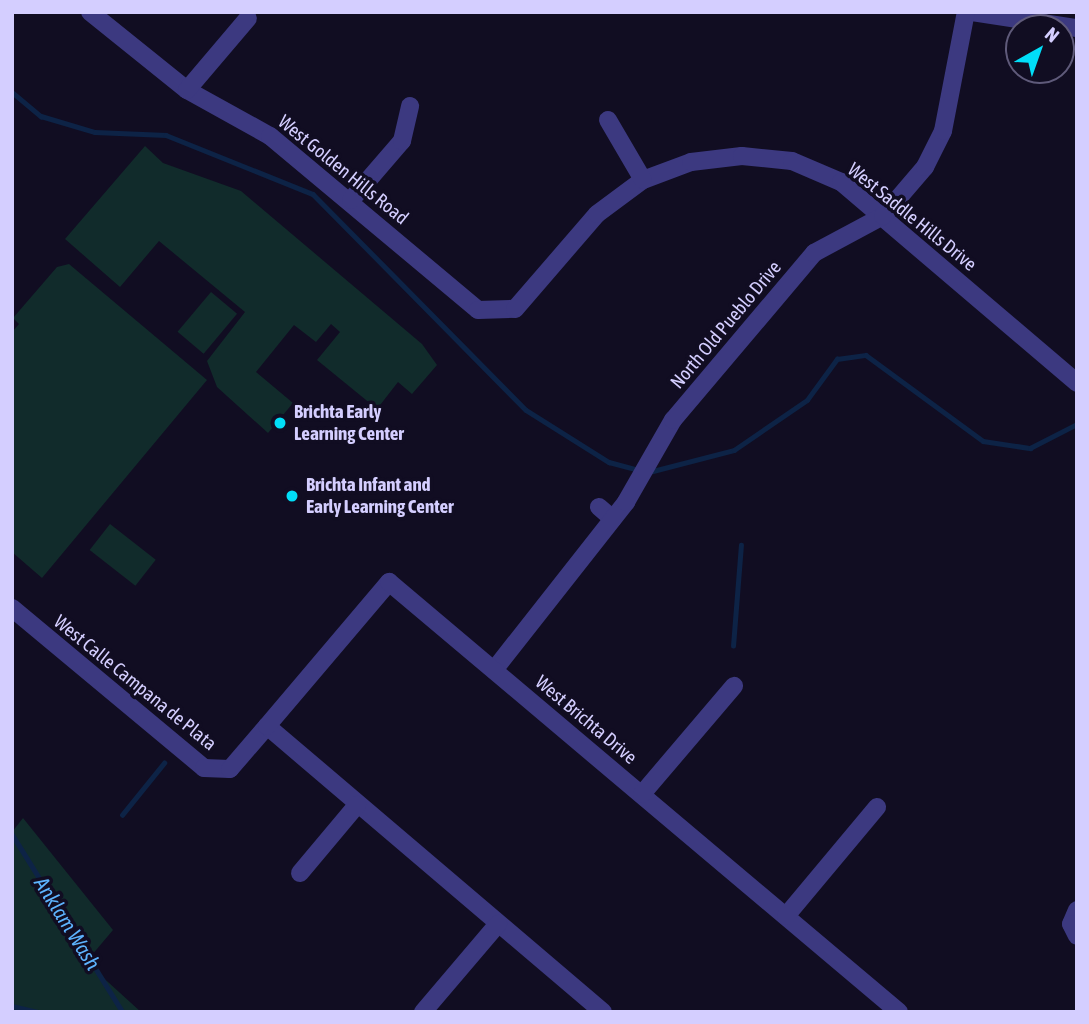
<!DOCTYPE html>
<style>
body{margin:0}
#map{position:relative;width:1089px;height:1024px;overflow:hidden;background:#110d22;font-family:"Asap Condensed",sans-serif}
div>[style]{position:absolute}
.green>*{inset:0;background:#112b2b;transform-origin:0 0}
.stream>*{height:4.5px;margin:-2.25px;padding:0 2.25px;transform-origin:2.25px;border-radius:2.25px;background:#0d2346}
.minor>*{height:18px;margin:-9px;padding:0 9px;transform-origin:9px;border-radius:9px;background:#3c3980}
.dots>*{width:19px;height:19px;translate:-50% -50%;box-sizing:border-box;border:4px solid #110d22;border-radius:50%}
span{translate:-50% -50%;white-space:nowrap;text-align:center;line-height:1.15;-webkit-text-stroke:7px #110d22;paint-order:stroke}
.street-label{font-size:19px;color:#d4ceff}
.poi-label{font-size:19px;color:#d4ceff;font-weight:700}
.left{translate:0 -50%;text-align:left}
.water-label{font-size:21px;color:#5db3fe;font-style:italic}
.frame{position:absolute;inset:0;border:14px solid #d4ceff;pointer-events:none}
.north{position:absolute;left:1005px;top:14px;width:70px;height:70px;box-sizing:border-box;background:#110d22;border:2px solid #5f5a7a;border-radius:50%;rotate:40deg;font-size:19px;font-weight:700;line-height:28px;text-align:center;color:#d4ceff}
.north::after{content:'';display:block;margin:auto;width:24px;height:32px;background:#01def8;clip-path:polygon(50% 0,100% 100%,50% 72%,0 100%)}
</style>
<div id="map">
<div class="green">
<div style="clip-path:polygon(145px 146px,163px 163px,241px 191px,422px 344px,437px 365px,412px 394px,398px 382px,377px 409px,317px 360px,340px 332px,331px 324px,316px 342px,294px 325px,256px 372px,293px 403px,268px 433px,217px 387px,207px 361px,245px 312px,159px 241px,120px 287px,65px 239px)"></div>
<div style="clip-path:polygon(69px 264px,207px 380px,42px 578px,12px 552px,12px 332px,19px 324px,13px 318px,57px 267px)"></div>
<div style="left:211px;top:292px;width:34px;height:52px;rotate:40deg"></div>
<div style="left:110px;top:524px;width:58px;height:33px;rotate:38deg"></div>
<div style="clip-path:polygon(23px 818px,113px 930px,86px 962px,141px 1012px,12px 1012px,12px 832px)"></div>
</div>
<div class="stream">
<div style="left:12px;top:92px;width:38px;rotate:40deg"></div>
<div style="left:41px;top:116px;width:56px;rotate:16.5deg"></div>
<div style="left:95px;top:132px;width:71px;rotate:2.4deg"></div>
<div style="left:166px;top:135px;width:158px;rotate:21.9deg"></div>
<div style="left:313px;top:194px;width:303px;rotate:45.4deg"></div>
<div style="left:526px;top:410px;width:98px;rotate:32.1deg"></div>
<div style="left:609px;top:462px;width:30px;rotate:15deg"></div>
<div style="left:649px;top:472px;width:88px;rotate:-14.5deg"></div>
<div style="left:734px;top:450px;width:88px;rotate:-34.4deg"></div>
<div style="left:807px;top:400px;width:51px;rotate:-53.8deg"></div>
<div style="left:837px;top:359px;width:29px;rotate:-8deg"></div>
<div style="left:866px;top:355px;width:145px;rotate:36.3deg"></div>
<div style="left:983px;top:441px;width:48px;rotate:8.5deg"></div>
<div style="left:1030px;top:448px;width:53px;rotate:-27.1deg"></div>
<div style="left:733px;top:646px;width:101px;rotate:-85.5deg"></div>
<div style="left:122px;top:815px;width:67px;rotate:-51.1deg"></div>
<div style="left:12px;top:834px;width:210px;rotate:58.1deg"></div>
<div style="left:12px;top:1006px;width:27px;rotate:13deg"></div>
</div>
<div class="minor">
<div style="left:90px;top:12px;width:124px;rotate:38.8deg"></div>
<div style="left:187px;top:90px;width:95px;rotate:29deg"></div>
<div style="left:270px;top:136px;width:271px;rotate:39.9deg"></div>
<div style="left:478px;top:310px;width:37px;rotate:-2deg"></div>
<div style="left:515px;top:309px;width:125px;rotate:-49.2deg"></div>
<div style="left:597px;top:214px;width:57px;rotate:-36.5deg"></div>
<div style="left:643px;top:180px;width:51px;rotate:-20.6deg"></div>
<div style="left:691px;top:162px;width:51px;rotate:-6.7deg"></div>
<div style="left:742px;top:156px;width:50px;rotate:5.7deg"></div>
<div style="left:792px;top:161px;width:53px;rotate:23.2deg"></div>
<div style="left:841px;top:182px;width:310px;rotate:40.4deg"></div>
<div style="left:972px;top:12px;width:106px;rotate:8.7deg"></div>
<div style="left:187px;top:90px;width:94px;rotate:-49.7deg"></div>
<div style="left:608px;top:120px;width:69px;rotate:59.7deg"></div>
<div style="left:351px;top:200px;width:78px;rotate:-49.2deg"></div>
<div style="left:402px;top:141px;width:36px;rotate:-77deg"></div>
<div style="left:599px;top:507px;width:18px;rotate:41deg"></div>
<div style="left:12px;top:608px;width:250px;rotate:39.8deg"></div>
<div style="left:204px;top:768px;width:26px;rotate:2deg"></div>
<div style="left:230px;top:769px;width:57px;rotate:-49.3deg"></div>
<div style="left:267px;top:726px;width:441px;rotate:40.4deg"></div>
<div style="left:494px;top:670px;width:214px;rotate:-51.8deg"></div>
<div style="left:626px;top:502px;width:95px;rotate:-60.2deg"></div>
<div style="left:673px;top:420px;width:219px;rotate:-49.8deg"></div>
<div style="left:814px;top:253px;width:78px;rotate:-28.2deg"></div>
<div style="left:883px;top:216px;width:65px;rotate:-49.4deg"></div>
<div style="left:925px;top:167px;width:40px;rotate:-63.4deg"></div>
<div style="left:943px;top:131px;width:121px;rotate:-79.1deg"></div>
<div style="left:267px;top:726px;width:189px;rotate:-49.7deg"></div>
<div style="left:389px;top:582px;width:667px;rotate:40.14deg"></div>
<div style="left:642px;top:794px;width:142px;rotate:-49.6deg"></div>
<div style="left:300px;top:873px;width:89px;rotate:-50deg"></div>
<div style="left:1077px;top:910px;width:15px;rotate:113deg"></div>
<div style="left:1071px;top:924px;width:13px;rotate:63deg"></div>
<div style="left:786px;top:916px;width:142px;rotate:-50.1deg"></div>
<div style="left:423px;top:1012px;width:116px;rotate:-49.6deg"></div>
</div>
<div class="dots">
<div style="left:280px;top:423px;background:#01def8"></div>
<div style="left:292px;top:496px;background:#01def8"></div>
</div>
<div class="street-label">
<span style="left:343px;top:170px;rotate:39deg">West Golden Hills Road</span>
<span style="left:912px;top:217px;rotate:39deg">West Saddle Hills Drive</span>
<span style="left:726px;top:325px;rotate:-50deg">North Old Pueblo Drive</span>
<span style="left:135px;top:683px;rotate:39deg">West Calle Campana de Plata</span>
<span style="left:586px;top:720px;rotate:40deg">West Brichta Drive</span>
</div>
<div class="poi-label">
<span class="left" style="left:294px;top:423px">Brichta Early<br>Learning Center</span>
<span class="left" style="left:306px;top:496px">Brichta Infant and<br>Early Learning Center</span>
</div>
<div class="water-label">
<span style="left:68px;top:923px;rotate:58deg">Anklam Wash</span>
</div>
<div class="frame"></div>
<div class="north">N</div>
</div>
